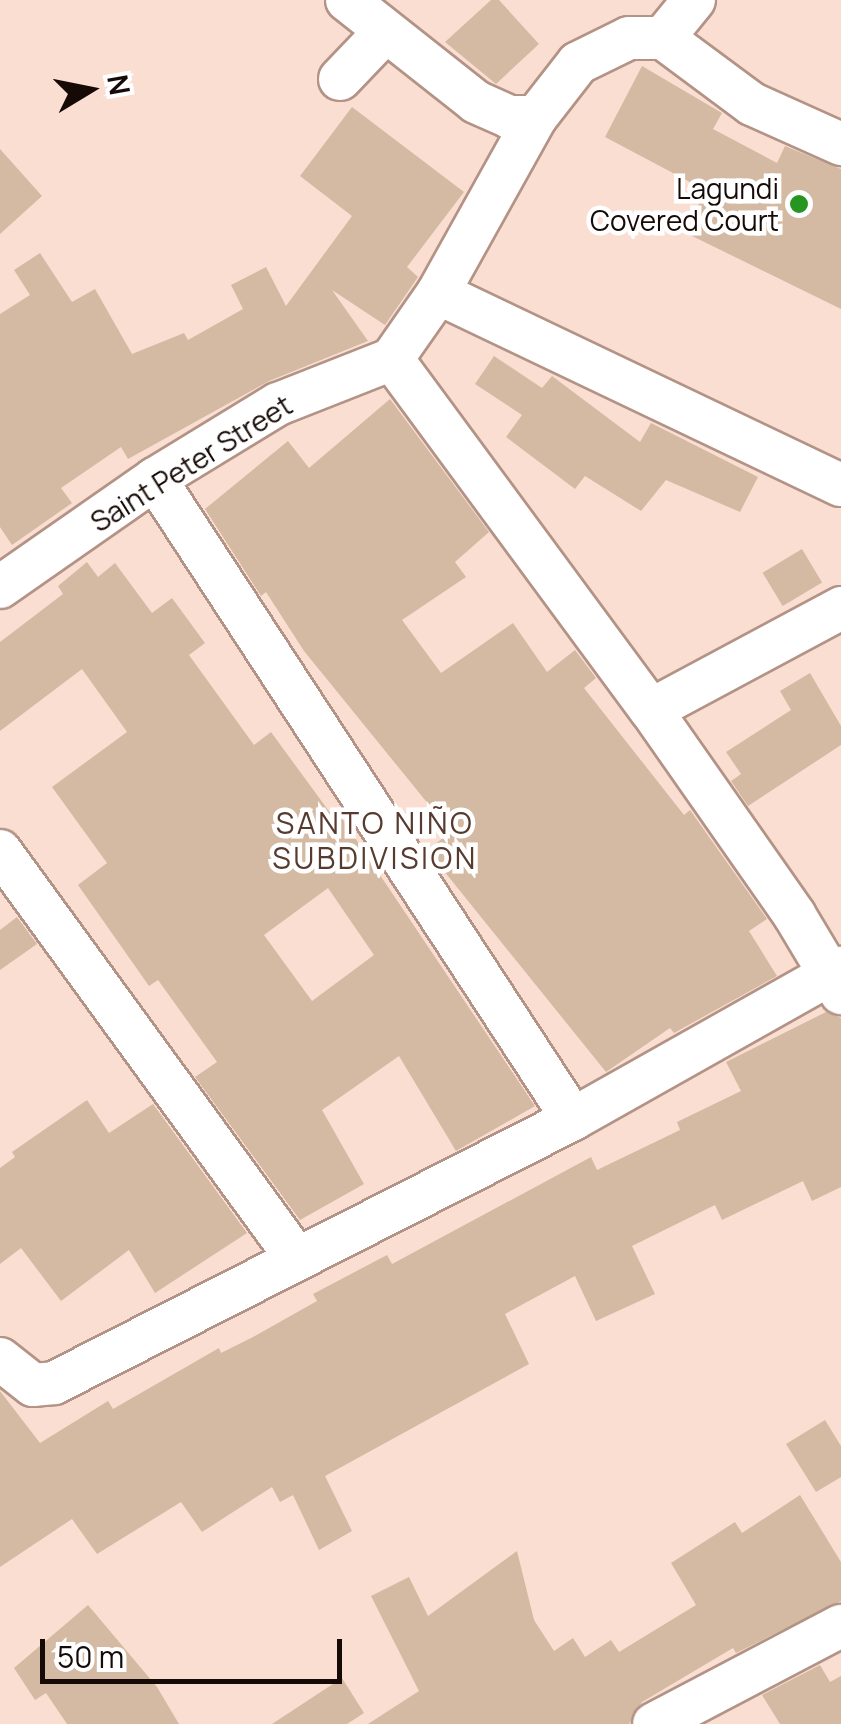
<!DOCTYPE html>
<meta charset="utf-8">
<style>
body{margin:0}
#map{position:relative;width:841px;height:1724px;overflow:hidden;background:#faded2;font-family:Manrope,sans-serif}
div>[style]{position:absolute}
.building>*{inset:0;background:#d4baa2;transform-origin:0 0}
.roads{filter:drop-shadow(2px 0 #b39385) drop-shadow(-2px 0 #b39385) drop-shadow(0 2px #b39385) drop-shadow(0 -2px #b39385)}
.minor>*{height:42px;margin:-21px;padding:0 21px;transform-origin:21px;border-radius:21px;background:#fff}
.dots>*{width:28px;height:28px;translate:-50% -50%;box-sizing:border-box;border:5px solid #fff;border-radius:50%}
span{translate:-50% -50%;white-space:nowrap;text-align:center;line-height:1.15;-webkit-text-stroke:9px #fff;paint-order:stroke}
.poi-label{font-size:28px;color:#150a06}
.right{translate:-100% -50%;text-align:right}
.street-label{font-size:28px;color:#150a06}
.neighbourhood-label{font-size:30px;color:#573b2f;letter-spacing:2.5px}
.north{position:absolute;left:40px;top:40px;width:100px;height:100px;-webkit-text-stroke:8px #fff;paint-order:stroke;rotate:80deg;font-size:28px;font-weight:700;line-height:40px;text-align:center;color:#150a06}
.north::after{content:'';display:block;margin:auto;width:35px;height:45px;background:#150a06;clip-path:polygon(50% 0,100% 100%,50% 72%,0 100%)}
.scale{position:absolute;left:40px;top:1639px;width:302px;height:45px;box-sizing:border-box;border:5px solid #150a06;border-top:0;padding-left:12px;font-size:30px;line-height:35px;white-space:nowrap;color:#150a06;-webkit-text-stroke:8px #fff;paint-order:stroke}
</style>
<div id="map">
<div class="building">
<div style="clip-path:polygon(491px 0,499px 0,539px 44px,496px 84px,445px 42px)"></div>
<div style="clip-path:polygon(642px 66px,722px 113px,713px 129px,777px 163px,785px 146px,841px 169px,841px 309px,686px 233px,705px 190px,605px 137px)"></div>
<div style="clip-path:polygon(352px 107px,464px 192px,407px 267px,418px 277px,385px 325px,332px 290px,368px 341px,269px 381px,128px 459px,121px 447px,61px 488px,72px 503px,12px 545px,0 527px,0 314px,30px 295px,14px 270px,40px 253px,72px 302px,95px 289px,132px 354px,184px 333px,188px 340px,243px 309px,231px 285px,266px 267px,286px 306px,352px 216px,300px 176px)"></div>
<div style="clip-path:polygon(0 149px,42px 196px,0 234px)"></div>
<div style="clip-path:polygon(494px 356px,542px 388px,552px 376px,640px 442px,651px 423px,758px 477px,740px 512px,666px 480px,641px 511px,585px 476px,575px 489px,506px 437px,522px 415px,475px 384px)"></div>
<div style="clip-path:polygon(390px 399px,489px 532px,455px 562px,466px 577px,402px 620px,441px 673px,513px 623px,547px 672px,575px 650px,596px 678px,584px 688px,684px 815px,690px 810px,767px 919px,749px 931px,777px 976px,674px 1033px,670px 1028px,606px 1072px,427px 850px,451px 832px,304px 651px,266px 592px,261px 596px,205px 509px,288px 441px,309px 468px)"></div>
<div style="left:802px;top:549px;width:39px;height:46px;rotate:59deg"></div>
<div style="clip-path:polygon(evenodd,87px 562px,98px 577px,115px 563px,152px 613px,172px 598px,205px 643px,189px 655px,254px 745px,271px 732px,331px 814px,337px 811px,535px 1106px,456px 1151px,399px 1056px,322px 1110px,364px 1184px,300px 1220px,195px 1077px,217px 1062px,158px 980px,149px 986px,78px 885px,107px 863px,52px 787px,127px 732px,82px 669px,0 731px,0 642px,63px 594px,58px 586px,87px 562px,328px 888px,374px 955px,312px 1001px,264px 935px,328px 888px)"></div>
<div style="clip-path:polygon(810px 673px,841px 726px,841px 745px,748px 806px,731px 781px,741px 774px,726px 752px,791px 710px,780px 691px)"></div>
<div style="clip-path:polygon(17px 917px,37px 944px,0 970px,0 930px)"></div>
<div style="clip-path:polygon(826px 1012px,841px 1018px,841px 1187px,812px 1201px,803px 1181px,722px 1220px,715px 1205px,632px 1246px,655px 1294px,596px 1321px,575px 1276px,505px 1314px,529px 1364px,325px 1476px,352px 1531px,319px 1550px,293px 1495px,280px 1502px,272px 1487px,202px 1532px,181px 1502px,97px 1554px,72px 1519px,0 1567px,0 1391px,40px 1443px,108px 1401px,113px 1409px,219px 1348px,221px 1353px,253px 1337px,317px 1301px,313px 1294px,387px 1255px,392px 1264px,591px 1157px,597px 1170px,680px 1130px,677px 1122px,741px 1091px,726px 1062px)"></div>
<div style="clip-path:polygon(87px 1100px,109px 1133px,153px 1104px,247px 1233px,155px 1293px,129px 1250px,61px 1301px,21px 1248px,0 1264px,0 1168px,15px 1157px,12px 1152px)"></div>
<div style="clip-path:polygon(825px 1420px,841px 1446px,841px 1477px,816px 1492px,786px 1444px)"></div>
<div style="clip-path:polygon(800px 1495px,841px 1562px,841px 1601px,736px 1653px,733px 1648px,642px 1702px,629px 1724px,368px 1724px,419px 1691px,371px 1596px,409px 1577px,428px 1616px,517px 1551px,534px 1620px,554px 1651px,573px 1638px,585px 1657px,611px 1640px,619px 1652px,696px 1605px,671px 1563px,735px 1522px,742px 1533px)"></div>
<div style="clip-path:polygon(88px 1605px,157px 1687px,179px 1724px,67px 1724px,46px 1693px,35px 1700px,14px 1668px)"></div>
<div style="clip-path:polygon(820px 1665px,830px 1682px,841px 1676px,841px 1724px,780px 1724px,762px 1695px)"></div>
<div style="clip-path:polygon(342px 1678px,364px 1713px,347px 1724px,272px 1724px)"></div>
</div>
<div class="roads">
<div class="minor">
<div style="left:347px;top:0;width:164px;rotate:38.3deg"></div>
<div style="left:476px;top:102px;width:36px;rotate:24deg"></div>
<div style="left:509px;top:117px;width:27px"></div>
<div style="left:663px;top:38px;width:111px;rotate:36.6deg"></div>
<div style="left:752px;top:104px;width:98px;rotate:24.2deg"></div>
<div style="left:340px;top:79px;width:64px;rotate:-46.3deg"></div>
<div style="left:438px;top:293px;width:446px;rotate:25.5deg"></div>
<div style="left:392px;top:359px;width:436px;rotate:53.6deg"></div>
<div style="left:651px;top:710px;width:251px;rotate:55deg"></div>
<div style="left:795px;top:916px;width:90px;rotate:59.1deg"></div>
<div style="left:392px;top:359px;width:80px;rotate:-55.1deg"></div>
<div style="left:438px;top:293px;width:201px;rotate:-60.9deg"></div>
<div style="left:536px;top:117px;width:68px;rotate:-52.1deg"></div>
<div style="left:578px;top:63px;width:57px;rotate:-26.1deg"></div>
<div style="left:629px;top:38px;width:34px"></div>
<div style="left:663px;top:38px;width:49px;rotate:-50.8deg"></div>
<div style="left:155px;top:479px;width:764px;rotate:56.85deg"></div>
<div style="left:0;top:587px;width:189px;rotate:-34.9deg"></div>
<div style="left:155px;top:479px;width:144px;rotate:-31.4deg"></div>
<div style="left:278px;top:404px;width:123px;rotate:-21.5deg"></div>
<div style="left:651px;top:710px;width:216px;rotate:-28.2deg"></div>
<div style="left:0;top:851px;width:501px;rotate:53.93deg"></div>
<div style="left:0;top:1359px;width:42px;rotate:38.2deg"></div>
<div style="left:33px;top:1385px;width:21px;rotate:-5deg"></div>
<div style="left:54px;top:1383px;width:582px;rotate:-26.96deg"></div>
<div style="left:573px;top:1119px;width:308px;rotate:-29.4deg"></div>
<div style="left:654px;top:1724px;width:211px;rotate:-27.7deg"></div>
</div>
</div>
<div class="dots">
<div style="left:799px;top:204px;background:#269521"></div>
</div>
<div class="poi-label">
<span class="right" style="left:779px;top:204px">Lagundi<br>Covered Court</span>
</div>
<div class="street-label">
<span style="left:191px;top:463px;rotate:-32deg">Saint Peter Street</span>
</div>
<div class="neighbourhood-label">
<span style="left:375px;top:840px">SANTO NIÑO<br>SUBDIVISION</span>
</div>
<div class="north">N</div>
<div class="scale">50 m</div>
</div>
